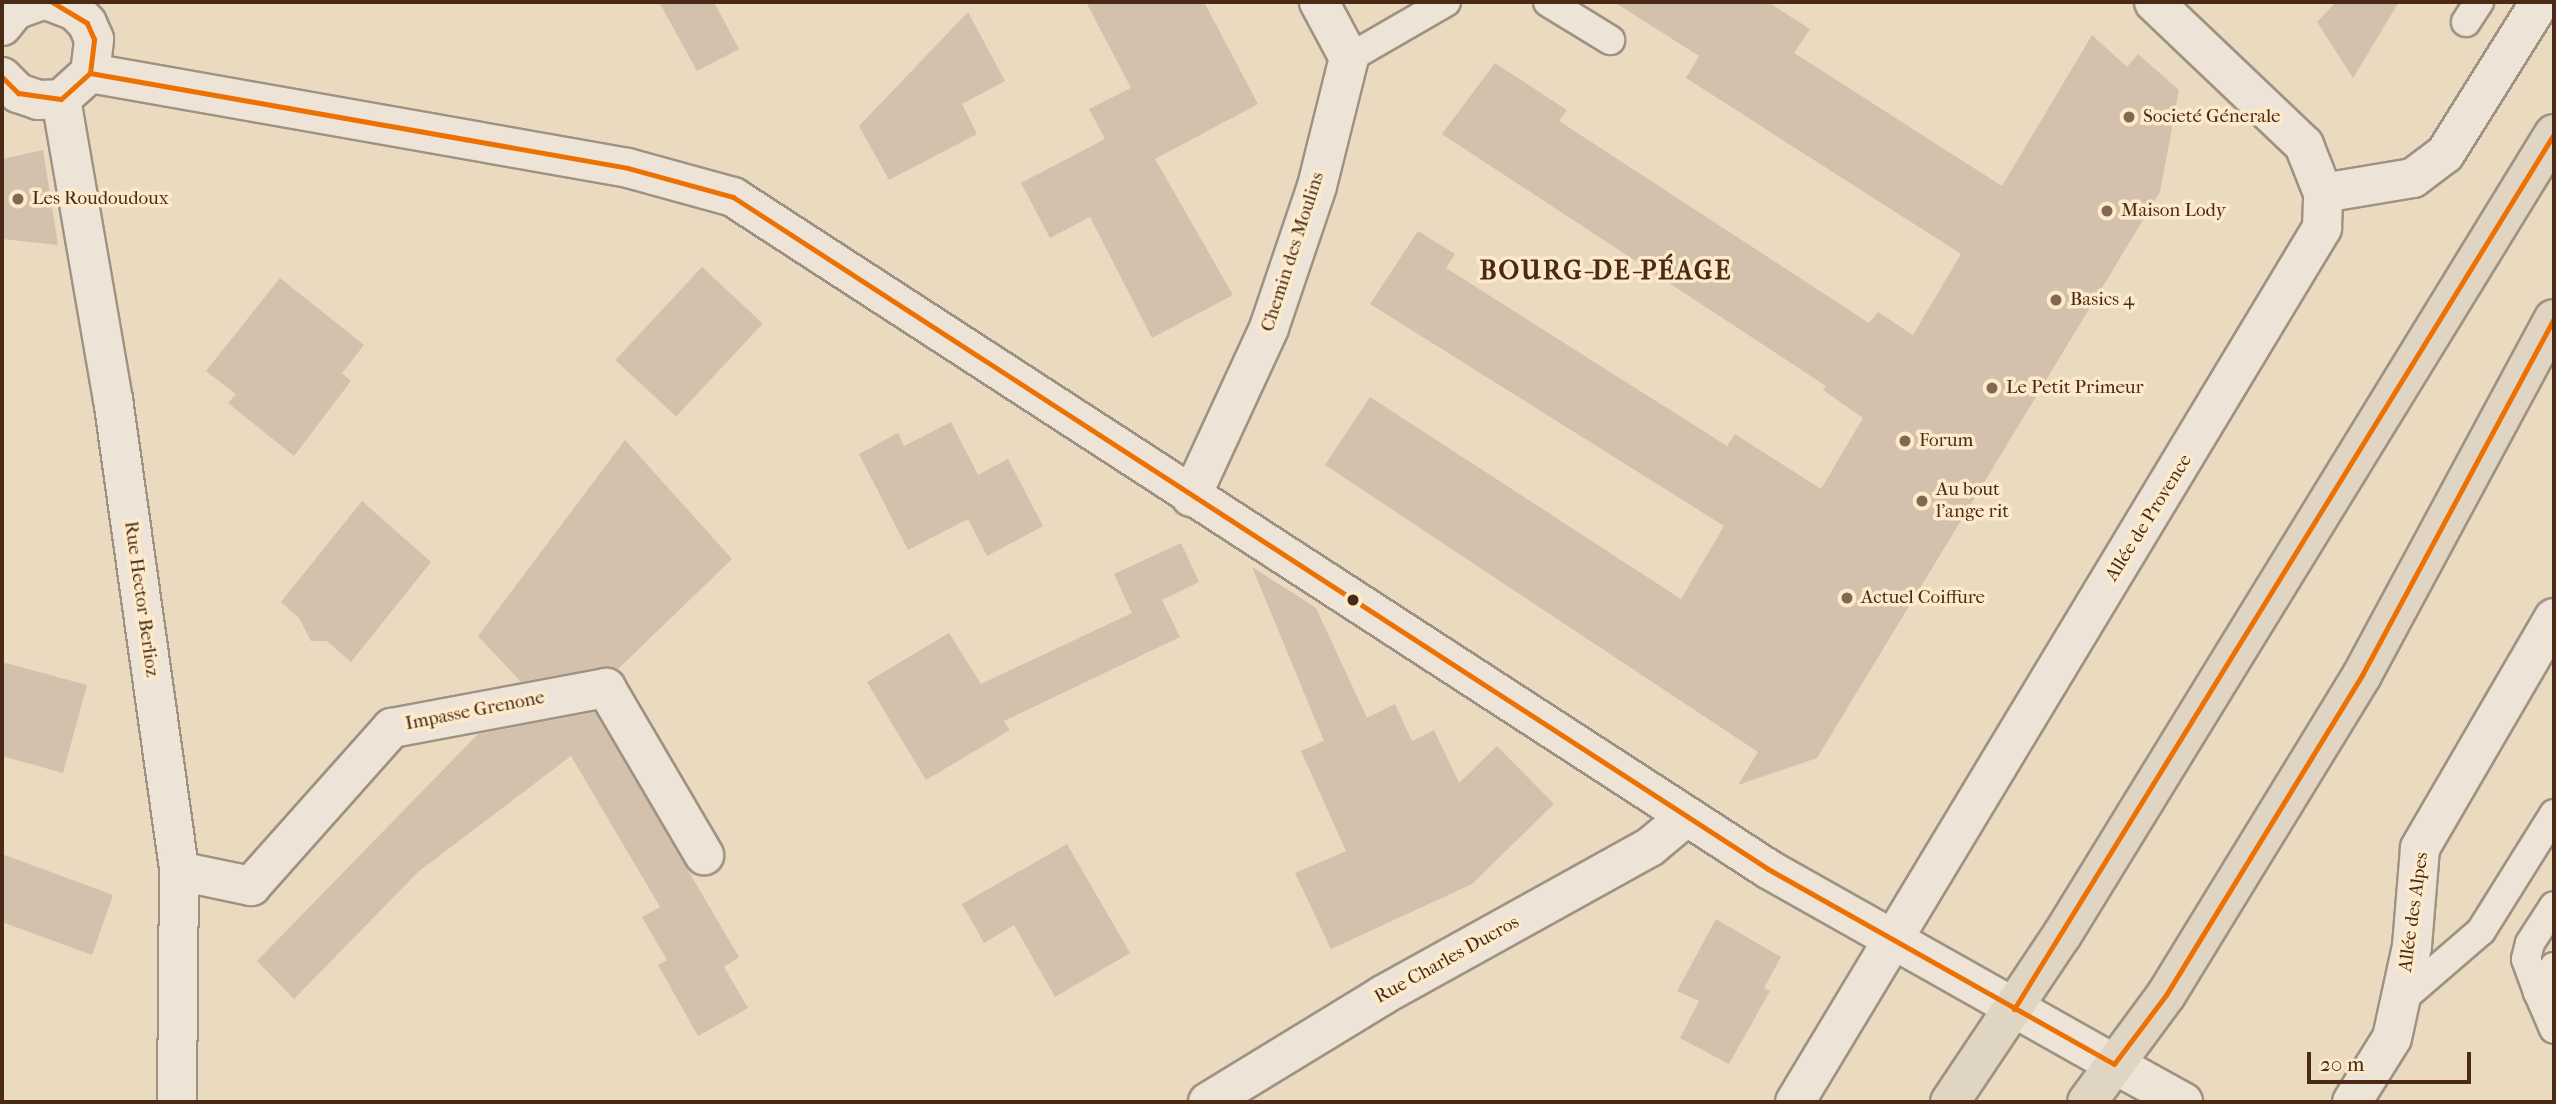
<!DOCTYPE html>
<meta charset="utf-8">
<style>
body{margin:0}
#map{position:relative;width:2556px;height:1104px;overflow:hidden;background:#eadac0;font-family:"IM FELL French Canon",serif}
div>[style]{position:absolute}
.building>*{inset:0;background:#d3c1ad;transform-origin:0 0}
.roads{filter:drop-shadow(2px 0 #a09282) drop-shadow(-2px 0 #a09282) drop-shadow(0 2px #a09282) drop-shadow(0 -2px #a09282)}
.service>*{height:28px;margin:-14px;padding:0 14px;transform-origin:14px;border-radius:14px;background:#ede4d7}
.minor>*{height:38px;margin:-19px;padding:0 19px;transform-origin:19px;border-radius:19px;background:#ede4d7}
.tertiary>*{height:38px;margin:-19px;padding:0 19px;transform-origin:19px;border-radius:19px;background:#ede4d7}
.primary>*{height:38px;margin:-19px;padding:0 19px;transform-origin:19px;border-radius:19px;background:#e0d4c3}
.bus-1>*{height:5px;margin:-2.5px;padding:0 2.5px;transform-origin:2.5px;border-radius:2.5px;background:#ed7002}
.dots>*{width:19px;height:19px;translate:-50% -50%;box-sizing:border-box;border:4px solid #fdeacb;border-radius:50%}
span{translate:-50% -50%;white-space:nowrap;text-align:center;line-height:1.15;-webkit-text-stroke:7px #fdeacb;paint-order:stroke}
.poi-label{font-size:19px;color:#4a2915}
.left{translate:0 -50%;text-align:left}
.street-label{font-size:19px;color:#4a2915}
.district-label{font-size:26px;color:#4a2915;font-weight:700;letter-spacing:2px}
.frame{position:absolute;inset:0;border:4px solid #4a2915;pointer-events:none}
.scale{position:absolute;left:2307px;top:1052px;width:164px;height:32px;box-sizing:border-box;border:4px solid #4a2915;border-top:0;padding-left:9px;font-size:21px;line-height:24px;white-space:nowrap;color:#4a2915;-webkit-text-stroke:5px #fdeacb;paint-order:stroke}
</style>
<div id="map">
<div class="building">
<div style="clip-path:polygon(659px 2px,714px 2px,739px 49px,697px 71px)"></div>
<div style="clip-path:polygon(1086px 2px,1204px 2px,1258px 104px,1155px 159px,1233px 295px,1152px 338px,1090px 217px,1050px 238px,1021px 183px,1105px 139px,1089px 109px,1131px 88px)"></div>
<div style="clip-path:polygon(1614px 2px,1768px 2px,1810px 29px,1794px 53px,2002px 186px,2092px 35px,2127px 67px,2138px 54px,2179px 90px,2160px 192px,1817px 758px,1738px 785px,1758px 752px,1325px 465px,1370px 397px,1681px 599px,1724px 526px,1370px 304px,1418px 231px,1455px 254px,1446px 268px,1727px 446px,1735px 434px,1821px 489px,1863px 418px,1823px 390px,1826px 386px,1442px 134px,1495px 63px,1567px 110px,1559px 121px,1869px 323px,1878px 312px,1913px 335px,1961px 254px,1686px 78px,1699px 56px)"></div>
<div style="clip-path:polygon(2336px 2px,2399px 2px,2353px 78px,2317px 22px)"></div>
<div style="clip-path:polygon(968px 12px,1005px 81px,962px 104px,977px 134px,889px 180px,859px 126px)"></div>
<div style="clip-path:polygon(43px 150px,58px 245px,2px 239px,2px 159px)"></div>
<div style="left:702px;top:267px;width:83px;height:127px;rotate:43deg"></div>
<div style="clip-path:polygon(280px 278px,364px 345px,342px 373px,351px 381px,294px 456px,228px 403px,236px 394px,206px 371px)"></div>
<div style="clip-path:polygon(951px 422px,978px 475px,1008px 459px,1043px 526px,987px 556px,968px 519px,908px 550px,859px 454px,898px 433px,904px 446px)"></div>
<div style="clip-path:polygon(625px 440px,732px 559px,617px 670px,602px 667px,521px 682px,478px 636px)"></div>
<div style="clip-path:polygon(362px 501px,431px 562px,351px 662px,327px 641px,311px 641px,299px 618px,281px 602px)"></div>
<div style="clip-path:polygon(1181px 543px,1199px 582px,1162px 600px,1180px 637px,1004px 721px,1010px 730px,926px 780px,867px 682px,949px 633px,981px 684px,1132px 613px,1114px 574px)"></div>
<div style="clip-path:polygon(1252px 567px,1316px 608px,1367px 718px,1395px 704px,1412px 741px,1434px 730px,1459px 783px,1497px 746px,1554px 804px,1472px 884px,1331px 949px,1295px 873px,1346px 851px,1301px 751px,1324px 741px)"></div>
<div style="clip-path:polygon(2px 662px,87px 685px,63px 773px,2px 756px)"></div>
<div style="clip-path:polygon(595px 712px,739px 957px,724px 967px,748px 1008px,698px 1036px,658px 965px,667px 960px,642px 917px,660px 907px,571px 756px,418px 872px,294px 999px,257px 961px,478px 734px)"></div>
<div style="clip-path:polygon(1067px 844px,1130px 953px,1055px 997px,1014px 925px,984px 943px,962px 904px)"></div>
<div style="clip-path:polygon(2px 854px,113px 895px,92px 955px,2px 922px)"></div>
<div style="clip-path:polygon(1716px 919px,1781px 957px,1764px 988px,1770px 991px,1729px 1064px,1680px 1038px,1699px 1001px,1677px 991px)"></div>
</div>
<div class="roads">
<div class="service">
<div style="left:1548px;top:2px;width:73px;rotate:31.5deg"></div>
<div style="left:2466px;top:22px;width:24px;rotate:-57deg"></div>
<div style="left:1349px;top:58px;width:112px;rotate:-30deg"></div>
<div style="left:2554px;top:967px;width:30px;rotate:123deg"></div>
<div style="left:2538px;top:992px;width:40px;rotate:66.6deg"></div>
<div style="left:2538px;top:992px;width:35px;rotate:-110deg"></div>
<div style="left:2526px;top:959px;width:16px;rotate:-76deg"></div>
<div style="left:2530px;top:943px;width:44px;rotate:-57deg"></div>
<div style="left:2401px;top:1000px;width:106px;rotate:-40.8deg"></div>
<div style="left:2481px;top:931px;width:138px;rotate:-58deg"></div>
</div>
<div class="minor">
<div style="left:61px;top:99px;width:304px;rotate:80.2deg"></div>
<div style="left:113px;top:399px;width:477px;rotate:82deg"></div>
<div style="left:179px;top:871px;width:231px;rotate:90.5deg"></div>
<div style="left:2323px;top:193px;width:91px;rotate:-9.5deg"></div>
<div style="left:2413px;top:178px;width:40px;rotate:-37deg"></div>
<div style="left:2445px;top:154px;width:179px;rotate:-58deg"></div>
<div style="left:1191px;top:497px;width:186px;rotate:-65.2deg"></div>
<div style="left:1269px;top:328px;width:150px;rotate:-71.3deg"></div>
<div style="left:1317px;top:186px;width:132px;rotate:-76deg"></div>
<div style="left:1349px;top:58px;width:64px;rotate:-118.2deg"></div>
<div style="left:179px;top:871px;width:74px;rotate:11.8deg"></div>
<div style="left:251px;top:886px;width:212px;rotate:-48.3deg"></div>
<div style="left:392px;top:728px;width:218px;rotate:-10.6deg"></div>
<div style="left:606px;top:688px;width:194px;rotate:59.6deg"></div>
<div style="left:2114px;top:1064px;width:79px;rotate:28.8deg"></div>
<div style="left:1208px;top:1102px;width:205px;rotate:-31.4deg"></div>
<div style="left:1383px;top:995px;width:305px;rotate:-29deg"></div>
<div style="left:1650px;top:847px;width:47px;rotate:-39.8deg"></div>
<div style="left:1795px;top:1102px;width:1021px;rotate:-58.91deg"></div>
<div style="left:2322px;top:228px;width:35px;rotate:-88deg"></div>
<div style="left:2323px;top:193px;width:52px;rotate:-111.6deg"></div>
<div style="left:2304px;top:145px;width:207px;rotate:-136.4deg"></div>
<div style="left:2352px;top:1102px;width:75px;rotate:-58deg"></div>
<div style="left:2392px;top:1038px;width:94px;rotate:-77.7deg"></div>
<div style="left:2412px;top:946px;width:98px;rotate:-85.3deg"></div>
<div style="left:2420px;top:848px;width:266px;rotate:-59.8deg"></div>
</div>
<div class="tertiary">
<div style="left:2px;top:26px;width:21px;rotate:-51deg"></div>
<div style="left:15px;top:10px;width:23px;rotate:-20deg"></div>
<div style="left:90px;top:73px;width:546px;rotate:10.01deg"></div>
<div style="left:628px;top:168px;width:109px;rotate:15.4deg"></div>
<div style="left:733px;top:197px;width:1234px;rotate:32.99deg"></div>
<div style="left:1768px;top:869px;width:397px;rotate:29.4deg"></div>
<div style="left:2px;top:77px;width:23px;rotate:45deg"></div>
<div style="left:18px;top:93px;width:21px;rotate:19deg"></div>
<div style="left:38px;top:100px;width:23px;rotate:-2deg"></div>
<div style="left:61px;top:99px;width:39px;rotate:-42deg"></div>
<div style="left:90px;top:73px;width:34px;rotate:-83deg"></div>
<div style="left:94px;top:39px;width:17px;rotate:-114deg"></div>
<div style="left:87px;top:23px;width:17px;rotate:-135deg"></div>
<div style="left:75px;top:11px;width:25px;rotate:-159deg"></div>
</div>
<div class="primary">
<div style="left:1950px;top:1102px;width:201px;rotate:-56.2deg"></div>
<div style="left:2062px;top:935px;width:940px;rotate:-58.44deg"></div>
<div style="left:2087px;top:1102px;width:133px;rotate:-53.6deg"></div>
<div style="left:2166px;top:995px;width:375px;rotate:-58.5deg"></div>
<div style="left:2362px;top:675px;width:404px;rotate:-61.7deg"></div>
</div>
</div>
<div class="bus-1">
<div style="left:90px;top:73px;width:546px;rotate:10.01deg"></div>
<div style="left:628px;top:168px;width:109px;rotate:15.4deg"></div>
<div style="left:733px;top:197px;width:1234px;rotate:32.99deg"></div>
<div style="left:1768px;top:869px;width:397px;rotate:29.4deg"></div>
<div style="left:2114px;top:1064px;width:86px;rotate:-53deg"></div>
<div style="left:2166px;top:995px;width:375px;rotate:-58.5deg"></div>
<div style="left:2362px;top:675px;width:404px;rotate:-61.7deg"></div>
<div style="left:2px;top:77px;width:23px;rotate:45deg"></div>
<div style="left:18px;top:93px;width:43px;rotate:7.9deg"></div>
<div style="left:61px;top:99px;width:39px;rotate:-42deg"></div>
<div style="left:90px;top:73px;width:34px;rotate:-83deg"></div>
<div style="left:94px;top:39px;width:17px;rotate:-114deg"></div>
<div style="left:87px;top:23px;width:41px;rotate:-149deg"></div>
<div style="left:2014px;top:1009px;width:1028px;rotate:-58.32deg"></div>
</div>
<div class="dots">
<div style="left:2129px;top:117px;background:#826751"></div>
<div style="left:18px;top:199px;background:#826751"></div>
<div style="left:2107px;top:211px;background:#826751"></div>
<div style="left:2056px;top:300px;background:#826751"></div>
<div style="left:1992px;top:388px;background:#826751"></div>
<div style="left:1905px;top:441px;background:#826751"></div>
<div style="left:1922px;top:501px;background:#826751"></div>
<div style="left:1847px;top:598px;background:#826751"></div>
<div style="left:1353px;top:600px;background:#4a2915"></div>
</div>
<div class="poi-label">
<span class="left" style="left:2143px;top:117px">Societé Génerale</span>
<span class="left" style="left:32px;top:199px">Les Roudoudoux</span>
<span class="left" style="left:2121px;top:211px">Maison Lody</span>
<span class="left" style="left:2070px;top:300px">Basics 4</span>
<span class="left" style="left:2006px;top:388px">Le Petit Primeur</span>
<span class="left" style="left:1919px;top:441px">Forum</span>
<span class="left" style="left:1936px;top:501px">Au bout<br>l'ange rit</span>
<span class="left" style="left:1861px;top:598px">Actuel Coiffure</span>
</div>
<div class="street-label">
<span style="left:1293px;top:252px;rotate:-72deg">Chemin des Moulins</span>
<span style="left:2149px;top:518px;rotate:-58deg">Allée de Provence</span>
<span style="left:141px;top:599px;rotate:82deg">Rue Hector Berlioz</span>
<span style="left:475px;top:711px;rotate:-11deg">Impasse Grenone</span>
<span style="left:2414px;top:912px;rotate:-82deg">Allée des Alpes</span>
<span style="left:1447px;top:960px;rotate:-29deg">Rue Charles Ducros</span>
</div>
<div class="district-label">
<span style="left:1606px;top:271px">BOURG-DE-PÉAGE</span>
</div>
<div class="frame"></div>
<div class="scale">20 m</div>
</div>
